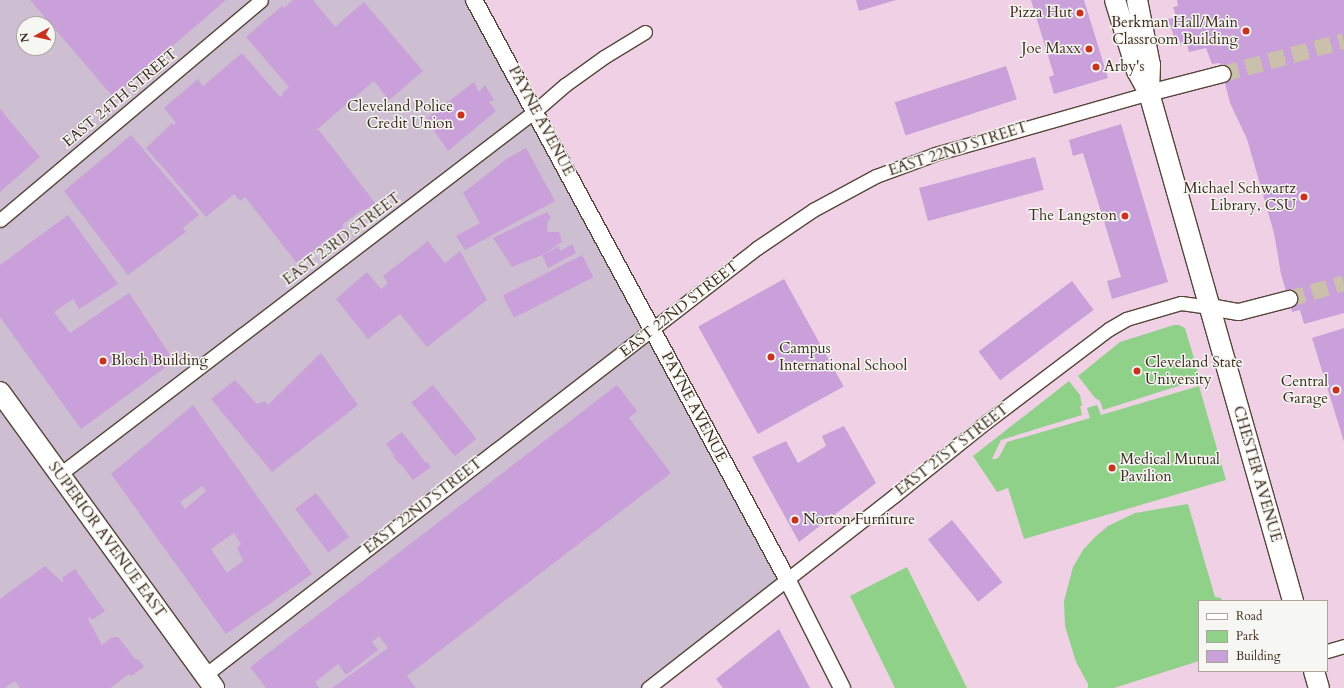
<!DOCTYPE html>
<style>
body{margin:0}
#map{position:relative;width:1344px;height:688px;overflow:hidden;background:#efe6ce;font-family:Cardo,serif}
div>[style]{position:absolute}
.built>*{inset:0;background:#f0d0e5}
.industrial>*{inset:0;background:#cebed2}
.green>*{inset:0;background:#8fd189}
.building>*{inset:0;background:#c9a0d9;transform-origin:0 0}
.tertiary-tunnel>*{height:16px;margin-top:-8px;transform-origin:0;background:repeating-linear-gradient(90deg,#cbc0ab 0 16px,transparent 0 24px)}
.roads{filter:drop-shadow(1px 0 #564638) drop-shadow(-1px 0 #564638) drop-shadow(0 1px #564638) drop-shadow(0 -1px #564638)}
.minor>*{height:13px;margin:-6.5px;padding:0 6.5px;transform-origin:6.5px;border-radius:6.5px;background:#fff}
.tertiary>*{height:16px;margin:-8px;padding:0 8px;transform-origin:8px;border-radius:8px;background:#fff}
.primary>*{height:20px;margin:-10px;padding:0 10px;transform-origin:10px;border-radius:10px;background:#fff}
.dots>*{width:11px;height:11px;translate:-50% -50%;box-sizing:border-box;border:2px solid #f6f6f2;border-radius:50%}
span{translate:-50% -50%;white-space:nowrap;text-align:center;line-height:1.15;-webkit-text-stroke:3px #f6f6f2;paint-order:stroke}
.poi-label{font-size:15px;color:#3b2a1e}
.right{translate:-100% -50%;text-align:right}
.left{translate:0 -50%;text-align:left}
.street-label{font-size:15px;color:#3b2a1e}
.legend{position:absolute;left:1198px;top:600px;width:130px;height:72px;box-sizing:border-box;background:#f6f6f2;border:1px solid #aba49d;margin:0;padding:5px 7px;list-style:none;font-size:12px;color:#3b2a1e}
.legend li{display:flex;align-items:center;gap:8px;height:20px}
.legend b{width:20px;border:1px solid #aba49d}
.north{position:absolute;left:16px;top:16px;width:40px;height:40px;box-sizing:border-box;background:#f6f6f2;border:1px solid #aba49d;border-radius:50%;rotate:262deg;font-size:11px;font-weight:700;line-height:16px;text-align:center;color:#3b2a1e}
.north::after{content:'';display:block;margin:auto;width:14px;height:18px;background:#c8321e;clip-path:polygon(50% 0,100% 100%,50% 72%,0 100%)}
</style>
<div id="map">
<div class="built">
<div style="clip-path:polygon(evenodd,474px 0,1344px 0,1344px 688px,648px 688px,474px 0,1199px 601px,1327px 601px,1327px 671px,1199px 671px,1199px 601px)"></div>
</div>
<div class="industrial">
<div style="clip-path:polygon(evenodd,0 0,474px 0,787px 579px,648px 688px,0 688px,0 0,24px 24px,48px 24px,48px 48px,24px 48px,24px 24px)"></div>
</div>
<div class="green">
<div style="clip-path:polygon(1174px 325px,1179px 325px,1185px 328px,1200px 379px,1103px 410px,1100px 401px,1095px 398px,1078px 376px,1120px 342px)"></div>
<div style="clip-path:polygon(1069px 381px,1080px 395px,1082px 406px,1080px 406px,1082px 415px,1001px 440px,992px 459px,996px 459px,999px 457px,1007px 442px,1090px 418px,1087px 408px,1097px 405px,1101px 415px,1199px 386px,1226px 480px,1024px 539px,1008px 488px,997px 492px,973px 456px)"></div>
<div style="clip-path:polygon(1188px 504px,1215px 597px,1221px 598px,1222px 601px,1199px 601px,1199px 661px,1114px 688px,1088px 688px,1088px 684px,1076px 662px,1065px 626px,1064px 601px,1073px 567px,1083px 550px,1095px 537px,1108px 526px,1135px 513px)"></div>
<div style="clip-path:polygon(907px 567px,967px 688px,895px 688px,850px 596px)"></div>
</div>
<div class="building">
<div style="clip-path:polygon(30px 0,226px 0,113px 97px)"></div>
<div style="clip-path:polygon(293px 0,313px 0,335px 27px,364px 2px,423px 71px,389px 100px,374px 81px,315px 131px,319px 130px,375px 203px,365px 210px,362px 210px,343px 224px,343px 228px,298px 262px,296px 262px,245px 197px,240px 201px,234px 194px,206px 217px,146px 148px,172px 123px,173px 125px,176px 123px,164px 108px,198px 79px,203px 86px,242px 53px,280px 97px,283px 94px,282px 93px,289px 87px,246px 37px,282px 6px,284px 8px)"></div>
<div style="clip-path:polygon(856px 0,896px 0,859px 11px)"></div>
<div style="clip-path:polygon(1031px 0,1084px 0,1108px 78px,1054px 94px,1049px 77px,1054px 75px)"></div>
<div style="clip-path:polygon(1177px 0,1344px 0,1344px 313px,1304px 324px,1300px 310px,1292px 312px,1281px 274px,1274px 233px,1247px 139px,1230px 103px,1220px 63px,1212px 64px,1206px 48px,1189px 52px,1187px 45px,1181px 46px,1179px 39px,1175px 39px,1168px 19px,1176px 17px,1173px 7px,1178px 6px)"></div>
<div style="left:1006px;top:66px;width:35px;height:117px;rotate:72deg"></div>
<div style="clip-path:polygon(474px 82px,479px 92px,485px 85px,494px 100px,489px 102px,496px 111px,448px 151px,426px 119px)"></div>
<div style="clip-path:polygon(0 109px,40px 157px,0 192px)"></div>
<div style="clip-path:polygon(1121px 124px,1168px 282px,1112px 299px,1107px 281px,1121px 277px,1083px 153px,1073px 156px,1069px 140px)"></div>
<div style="clip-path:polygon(131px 135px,199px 215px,183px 228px,186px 232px,128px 275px,64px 191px)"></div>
<div style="clip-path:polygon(526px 148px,555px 201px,465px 250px,456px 236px,480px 223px,463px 193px,508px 158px)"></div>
<div style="left:1035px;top:157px;width:34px;height:120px;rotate:75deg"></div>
<div style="clip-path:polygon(547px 212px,551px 218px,548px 221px,547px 230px,548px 232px,559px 232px,562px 242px,543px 255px,559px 246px,560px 251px,572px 244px,576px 253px,548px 268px,542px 255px,512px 267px,493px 238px)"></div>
<div style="clip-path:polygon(68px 215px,118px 284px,79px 309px,73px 299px,54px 312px,70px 333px,129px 293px,174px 361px,81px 429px,0 317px,0 265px)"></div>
<div style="clip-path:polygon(428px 241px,445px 263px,460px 251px,487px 300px,427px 347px,400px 314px,368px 339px,336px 299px,367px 272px,381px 289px,388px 283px,383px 276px)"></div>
<div style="left:582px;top:255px;width:25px;height:89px;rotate:63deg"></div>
<div style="left:784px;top:279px;width:123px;height:98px;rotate:61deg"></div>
<div style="left:1072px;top:281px;width:36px;height:117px;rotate:53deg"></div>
<div style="clip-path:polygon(1344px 328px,1344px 442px,1312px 338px)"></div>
<div style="clip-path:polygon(321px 353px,358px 405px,272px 472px,211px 399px,235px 380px,257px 404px,265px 401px,268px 405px)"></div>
<div style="left:433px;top:385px;width:69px;height:28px;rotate:51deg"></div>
<div style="clip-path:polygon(617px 385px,637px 411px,629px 418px,671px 473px,407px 676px,416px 688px,332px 688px,388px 648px,379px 636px,372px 642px,378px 650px,346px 675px,338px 664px,315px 682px,319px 688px,266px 688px,250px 667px)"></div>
<div style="clip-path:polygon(evenodd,193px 405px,312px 574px,226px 634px,111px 474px,193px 405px,202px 486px,206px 491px,185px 509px,180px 502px,202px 486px,193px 405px,234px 533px,241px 544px,237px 548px,243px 561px,227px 573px,211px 549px,234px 533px)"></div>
<div style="clip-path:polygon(844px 426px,876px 483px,799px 542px,752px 457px,786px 441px,798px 463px,826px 446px,822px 436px)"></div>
<div style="clip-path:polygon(402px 432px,426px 463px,427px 462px,431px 467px,413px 480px,401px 464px,400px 465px,393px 456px,394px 455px,386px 444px)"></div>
<div style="left:316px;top:493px;width:55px;height:26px;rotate:53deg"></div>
<div style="left:952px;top:520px;width:80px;height:31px;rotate:51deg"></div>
<div style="clip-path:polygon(45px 566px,62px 582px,64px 581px,62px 578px,75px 569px,105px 611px,92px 620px,90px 617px,88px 619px,102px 645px,111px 638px,118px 637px,136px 660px,138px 659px,144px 667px,131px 676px,129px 674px,110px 688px,20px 688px,15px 681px,5px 688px,0 688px,0 599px)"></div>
<div style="clip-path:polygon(779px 629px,810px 688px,723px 688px,716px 679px)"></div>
</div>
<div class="tertiary-tunnel">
<div style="left:1223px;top:74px;width:125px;rotate:-15.3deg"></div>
<div style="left:1289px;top:299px;width:57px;rotate:-16.2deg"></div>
</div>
<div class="roads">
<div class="minor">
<div style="left:0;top:220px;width:341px;rotate:-40.1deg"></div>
<div style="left:60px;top:474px;width:598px;rotate:-37.39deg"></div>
<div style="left:535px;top:111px;width:40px;rotate:-41deg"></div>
<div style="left:565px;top:85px;width:48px;rotate:-35.7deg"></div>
<div style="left:604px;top:57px;width:48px;rotate:-31.4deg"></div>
<div style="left:1327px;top:651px;width:18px;rotate:-16deg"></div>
<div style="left:205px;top:675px;width:698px;rotate:-37.72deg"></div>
<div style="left:757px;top:248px;width:68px;rotate:-34.2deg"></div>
<div style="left:813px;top:210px;width:72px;rotate:-28.4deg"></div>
<div style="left:876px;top:176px;width:63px;rotate:-20.4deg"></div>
<div style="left:935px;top:154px;width:223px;rotate:-15.9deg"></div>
<div style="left:648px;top:688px;width:313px;rotate:-38deg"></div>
<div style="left:895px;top:495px;width:117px;rotate:-38.7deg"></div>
<div style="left:986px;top:422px;width:154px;rotate:-37.1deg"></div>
<div style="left:1109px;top:329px;width:20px;rotate:-30deg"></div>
<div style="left:1126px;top:319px;width:57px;rotate:-16.2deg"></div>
<div style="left:1181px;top:303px;width:29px;rotate:8deg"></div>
</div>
<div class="tertiary">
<div style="left:474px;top:0;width:658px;rotate:61.6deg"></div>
<div style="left:787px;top:579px;width:122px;rotate:63.2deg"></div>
<div style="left:1149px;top:93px;width:76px;rotate:-14.4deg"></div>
<div style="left:1210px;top:307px;width:29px;rotate:10deg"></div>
<div style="left:1239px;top:312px;width:52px;rotate:-14.6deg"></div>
</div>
<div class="primary">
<div style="left:1115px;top:0;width:74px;rotate:72.8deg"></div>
<div style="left:1137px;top:71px;width:25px;rotate:61deg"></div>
<div style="left:1149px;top:93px;width:528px;rotate:74.17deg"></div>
<div style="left:1137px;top:0;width:66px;rotate:78.7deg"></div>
<div style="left:1150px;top:65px;width:24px;rotate:92deg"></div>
<div style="left:0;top:392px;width:365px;rotate:54.1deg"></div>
<div style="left:1314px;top:671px;width:18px;rotate:74deg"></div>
</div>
</div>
<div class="dots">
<div style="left:1080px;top:13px;background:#c8321e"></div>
<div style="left:1246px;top:31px;background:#c8321e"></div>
<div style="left:1089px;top:49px;background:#c8321e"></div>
<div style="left:1096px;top:67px;background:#c8321e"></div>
<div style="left:461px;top:115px;background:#c8321e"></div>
<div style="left:1304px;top:197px;background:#c8321e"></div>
<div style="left:1125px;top:216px;background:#c8321e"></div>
<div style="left:771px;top:357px;background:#c8321e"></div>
<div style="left:103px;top:361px;background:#c8321e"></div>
<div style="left:1137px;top:371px;background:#c8321e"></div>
<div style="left:1336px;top:390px;background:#c8321e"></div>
<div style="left:1112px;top:468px;background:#c8321e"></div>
<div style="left:795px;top:520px;background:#c8321e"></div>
</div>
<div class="poi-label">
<span class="right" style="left:1072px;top:13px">Pizza Hut</span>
<span class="right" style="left:1238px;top:31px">Berkman Hall/Main<br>Classroom Building</span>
<span class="right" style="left:1081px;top:49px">Joe Maxx</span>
<span class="left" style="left:1104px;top:67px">Arby's</span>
<span class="right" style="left:453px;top:115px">Cleveland Police<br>Credit Union</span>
<span class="right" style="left:1296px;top:197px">Michael Schwartz<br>Library, CSU</span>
<span class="right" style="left:1117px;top:216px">The Langston</span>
<span class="left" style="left:779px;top:357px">Campus<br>International School</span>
<span class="left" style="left:111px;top:361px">Bloch Building</span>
<span class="left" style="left:1145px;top:371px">Cleveland State<br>University</span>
<span class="right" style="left:1328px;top:390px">Central<br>Garage</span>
<span class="left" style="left:1120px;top:468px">Medical Mutual<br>Pavilion</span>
<span class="left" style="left:803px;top:520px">Norton Furniture</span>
</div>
<div class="street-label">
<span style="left:120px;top:98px;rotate:-40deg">EAST 24TH STREET</span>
<span style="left:541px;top:121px;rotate:62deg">PAYNE AVENUE</span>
<span style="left:958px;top:149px;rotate:-18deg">EAST 22ND STREET</span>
<span style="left:342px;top:239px;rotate:-37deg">EAST 23RD STREET</span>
<span style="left:679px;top:309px;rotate:-38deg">EAST 22ND STREET</span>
<span style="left:694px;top:407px;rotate:62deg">PAYNE AVENUE</span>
<span style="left:952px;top:450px;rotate:-38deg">EAST 21ST STREET</span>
<span style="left:1257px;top:474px;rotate:74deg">CHESTER AVENUE</span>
<span style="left:423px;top:506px;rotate:-38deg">EAST 22ND STREET</span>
<span style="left:107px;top:540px;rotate:54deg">SUPERIOR AVENUE EAST</span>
</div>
<ul class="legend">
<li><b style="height:5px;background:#fff"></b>Road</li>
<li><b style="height:11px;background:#8fd189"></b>Park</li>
<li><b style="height:11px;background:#c9a0d9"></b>Building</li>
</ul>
<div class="north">N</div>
</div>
